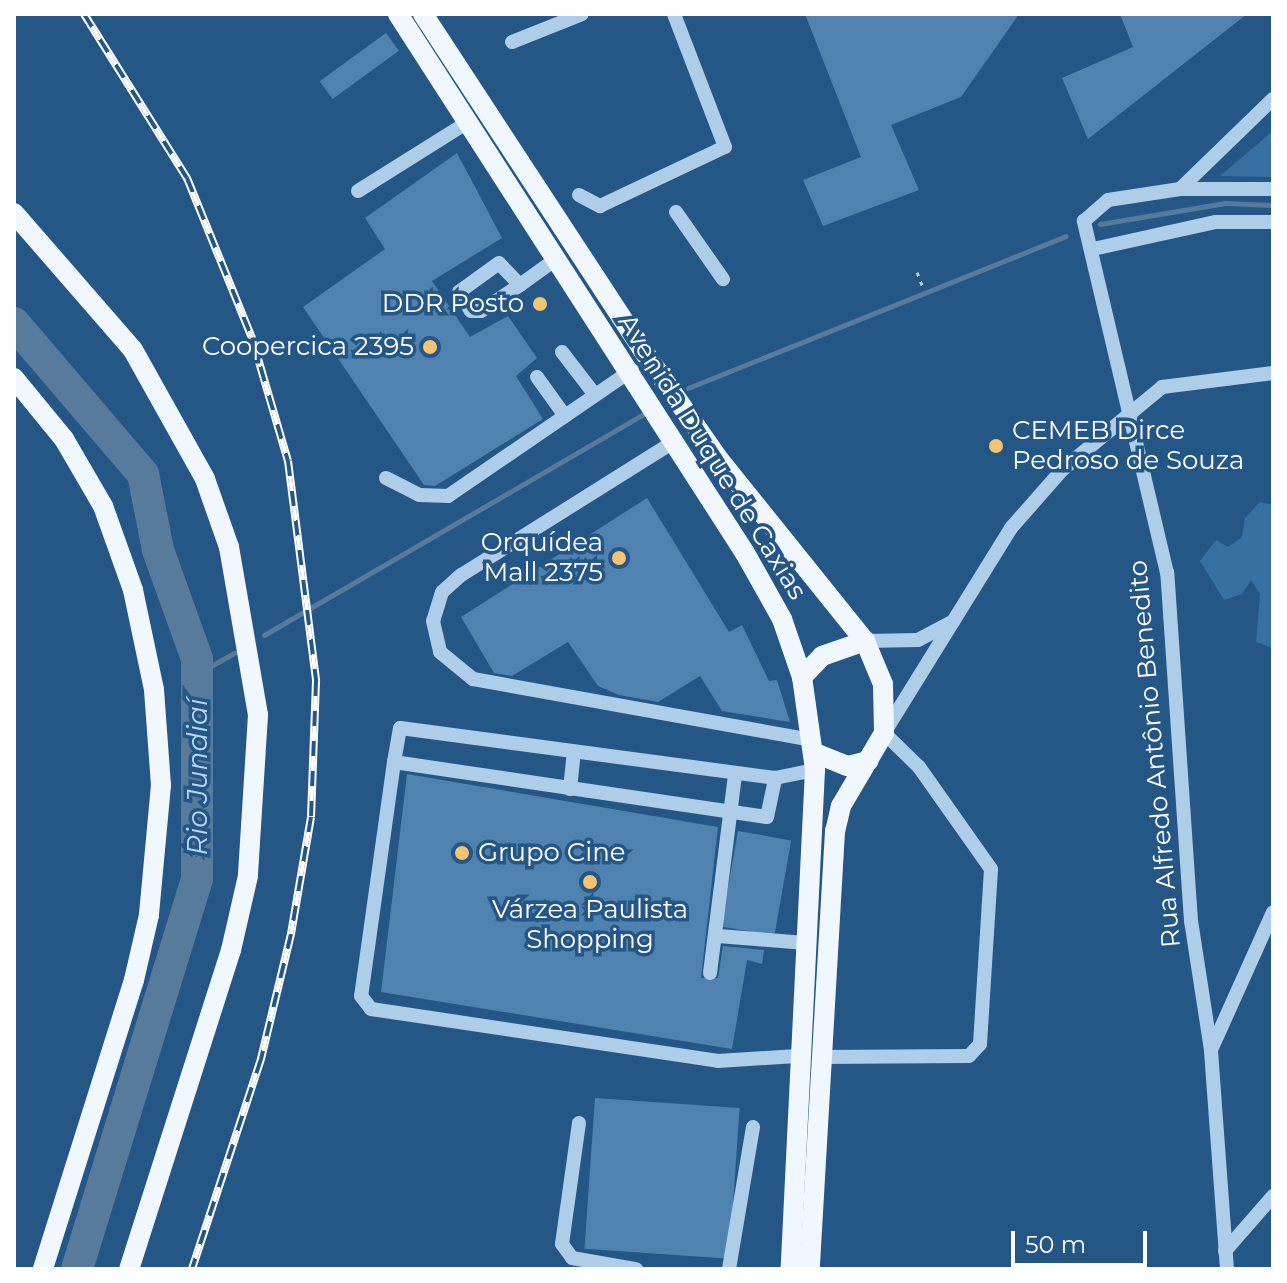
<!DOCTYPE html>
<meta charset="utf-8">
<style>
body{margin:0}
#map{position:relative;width:1287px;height:1283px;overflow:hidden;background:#245686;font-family:Montserrat,sans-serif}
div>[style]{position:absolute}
.green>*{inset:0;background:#3870a2}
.stream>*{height:5px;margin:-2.5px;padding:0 2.5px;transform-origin:2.5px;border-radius:2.5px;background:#587a9b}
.river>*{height:32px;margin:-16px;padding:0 16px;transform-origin:16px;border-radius:16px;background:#587a9b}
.building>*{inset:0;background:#5082b0;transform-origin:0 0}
.path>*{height:3px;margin-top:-1.5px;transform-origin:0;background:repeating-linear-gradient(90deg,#aecde9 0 4px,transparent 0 10px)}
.minor>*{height:14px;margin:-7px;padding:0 7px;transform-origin:7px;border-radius:7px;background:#aecde9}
.major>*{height:20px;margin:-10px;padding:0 10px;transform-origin:10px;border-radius:10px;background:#f1f7fe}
.rail>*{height:8px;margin-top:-4px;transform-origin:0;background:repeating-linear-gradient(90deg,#245686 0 15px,#fff 0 30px);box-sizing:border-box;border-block:2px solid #fff}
.dots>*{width:22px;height:22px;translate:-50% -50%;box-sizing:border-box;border:4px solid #245686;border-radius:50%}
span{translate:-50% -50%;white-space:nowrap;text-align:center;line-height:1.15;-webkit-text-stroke:7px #245686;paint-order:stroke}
.poi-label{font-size:26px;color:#fff}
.right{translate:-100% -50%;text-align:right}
.left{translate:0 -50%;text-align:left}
.street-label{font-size:26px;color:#fff}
.water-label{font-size:28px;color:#bad7f0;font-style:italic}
.frame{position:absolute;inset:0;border:16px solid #fff;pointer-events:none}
.scale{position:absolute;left:1011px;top:1231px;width:136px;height:36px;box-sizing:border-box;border:4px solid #fff;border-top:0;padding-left:10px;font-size:24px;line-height:28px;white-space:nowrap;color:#fff;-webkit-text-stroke:6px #245686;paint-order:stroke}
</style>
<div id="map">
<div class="green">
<div style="clip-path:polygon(1273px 131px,1273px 177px,1220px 176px)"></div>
<div style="clip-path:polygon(1260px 502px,1273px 505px,1273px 648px,1256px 642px,1260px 594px,1251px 580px,1242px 594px,1224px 600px,1200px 561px,1216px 540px,1228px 547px,1242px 537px,1245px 518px)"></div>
</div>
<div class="stream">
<div style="left:1100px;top:224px;width:127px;rotate:-9.5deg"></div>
<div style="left:1225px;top:203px;width:48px;rotate:2.4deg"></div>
<div style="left:688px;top:388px;width:407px;rotate:-21.9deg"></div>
<div style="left:264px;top:635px;width:439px;rotate:-30.2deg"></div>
<div style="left:197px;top:674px;width:43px;rotate:-29.6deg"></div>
</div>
<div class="river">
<div style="left:14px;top:323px;width:199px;rotate:49.5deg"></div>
<div style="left:143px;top:474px;width:77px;rotate:78.8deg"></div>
<div style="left:158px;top:550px;width:116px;rotate:70.3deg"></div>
<div style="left:197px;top:659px;width:220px;rotate:90deg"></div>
<div style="left:197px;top:879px;width:408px;rotate:107.1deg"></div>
</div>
<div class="building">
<div style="clip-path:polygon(805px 14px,1019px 14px,961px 97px,891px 125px,919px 190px,823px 226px,803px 180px,861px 157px)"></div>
<div style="clip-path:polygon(1120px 14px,1247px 14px,1088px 139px,1062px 78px,1133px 47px)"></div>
<div style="left:386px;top:33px;width:22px;height:82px;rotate:54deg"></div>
<div style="clip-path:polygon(457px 153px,502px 238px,432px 281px,470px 337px,508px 316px,537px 358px,516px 376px,543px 419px,435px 486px,424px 485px,303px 307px,385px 249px,365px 218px)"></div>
<div style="clip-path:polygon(647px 498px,729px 632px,742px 625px,769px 681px,777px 680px,790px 722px,722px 711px,700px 676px,658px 702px,619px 695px,598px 686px,568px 642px,512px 676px,494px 673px,461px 617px)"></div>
<div style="clip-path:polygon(407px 774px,718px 827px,701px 978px,718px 978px,723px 946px,764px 950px,762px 964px,747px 960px,732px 1049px,381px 992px)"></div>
<div style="left:738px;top:831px;width:54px;height:97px;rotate:10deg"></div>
<div style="left:595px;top:1098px;width:145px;height:151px;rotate:4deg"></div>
</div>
<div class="path">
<div style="left:917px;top:272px;width:19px;rotate:69deg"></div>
</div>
<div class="minor">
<div style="left:512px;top:42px;width:75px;rotate:-21.8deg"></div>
<div style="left:1180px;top:189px;width:129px;rotate:-44.1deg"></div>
<div style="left:358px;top:191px;width:130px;rotate:-32.1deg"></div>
<div style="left:579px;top:195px;width:24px;rotate:28deg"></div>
<div style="left:600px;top:206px;width:138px;rotate:-25.3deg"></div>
<div style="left:725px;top:147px;width:142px;rotate:-111deg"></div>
<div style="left:676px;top:212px;width:82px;rotate:55deg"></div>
<div style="left:1093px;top:249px;width:126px;rotate:-12.4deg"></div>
<div style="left:1216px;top:222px;width:57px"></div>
<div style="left:520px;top:285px;width:30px;rotate:-134deg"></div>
<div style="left:499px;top:263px;width:49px;rotate:144.1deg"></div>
<div style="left:459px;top:292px;width:22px;rotate:58deg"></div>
<div style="left:471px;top:311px;width:10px"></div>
<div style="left:481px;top:311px;width:47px;rotate:-33.7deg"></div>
<div style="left:520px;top:285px;width:44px;rotate:-35.8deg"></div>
<div style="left:562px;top:352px;width:54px;rotate:52.5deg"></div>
<div style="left:537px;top:377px;width:48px;rotate:54.3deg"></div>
<div style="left:675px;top:441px;width:252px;rotate:147.9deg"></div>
<div style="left:461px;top:575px;width:25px;rotate:138deg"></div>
<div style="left:442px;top:592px;width:30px;rotate:107deg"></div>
<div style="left:433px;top:621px;width:32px;rotate:77deg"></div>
<div style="left:440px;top:652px;width:43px;rotate:39.3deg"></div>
<div style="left:473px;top:679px;width:345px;rotate:10.2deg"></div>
<div style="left:386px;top:478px;width:37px;rotate:27deg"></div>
<div style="left:419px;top:495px;width:29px;rotate:2deg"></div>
<div style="left:448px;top:496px;width:223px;rotate:-34.4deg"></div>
<div style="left:865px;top:641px;width:53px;rotate:-1.1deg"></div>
<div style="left:918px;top:640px;width:40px;rotate:-28deg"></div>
<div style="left:394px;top:762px;width:377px;rotate:8.4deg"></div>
<div style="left:767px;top:817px;width:40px;rotate:-78deg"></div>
<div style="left:775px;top:778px;width:378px;rotate:-172.4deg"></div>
<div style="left:400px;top:728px;width:35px;rotate:100deg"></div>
<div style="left:394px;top:762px;width:236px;rotate:98deg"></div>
<div style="left:361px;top:996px;width:16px;rotate:52deg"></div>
<div style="left:371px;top:1009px;width:351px;rotate:8.5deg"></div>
<div style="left:718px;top:1061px;width:79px;rotate:-3.6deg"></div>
<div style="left:775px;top:778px;width:41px;rotate:-11.3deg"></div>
<div style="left:570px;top:789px;width:36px;rotate:-84deg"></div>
<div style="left:718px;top:936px;width:88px;rotate:4.5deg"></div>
<div style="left:710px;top:973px;width:200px;rotate:-82.8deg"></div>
<div style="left:1211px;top:1050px;width:151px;rotate:-65.8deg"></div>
<div style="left:819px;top:1057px;width:150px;rotate:-0.4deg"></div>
<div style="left:969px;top:1056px;width:16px;rotate:-47deg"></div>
<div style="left:980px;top:1044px;width:175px;rotate:-86.4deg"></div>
<div style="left:991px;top:869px;width:125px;rotate:-125.2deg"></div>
<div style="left:919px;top:767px;width:49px;rotate:-135.8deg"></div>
<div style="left:884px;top:733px;width:241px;rotate:-58.2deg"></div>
<div style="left:1011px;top:528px;width:79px;rotate:-48.6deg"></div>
<div style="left:1063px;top:469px;width:129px;rotate:-39.6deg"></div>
<div style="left:1162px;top:387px;width:112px;rotate:-7.2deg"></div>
<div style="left:579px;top:1123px;width:122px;rotate:98deg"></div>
<div style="left:562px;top:1244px;width:17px;rotate:54deg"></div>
<div style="left:572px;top:1258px;width:65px;rotate:9.8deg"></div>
<div style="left:1225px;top:1251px;width:73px;rotate:-48.9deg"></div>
<div style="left:729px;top:1269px;width:144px;rotate:-80.4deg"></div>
<div style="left:1227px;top:1269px;width:220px;rotate:-94.2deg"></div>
<div style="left:1211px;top:1050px;width:131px;rotate:-98.8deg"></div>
<div style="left:1191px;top:921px;width:349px;rotate:-93.9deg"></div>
<div style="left:1167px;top:573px;width:362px;rotate:-103.3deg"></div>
<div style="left:1084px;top:221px;width:32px;rotate:-41deg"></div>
<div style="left:1108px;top:200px;width:73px;rotate:-8.7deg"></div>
<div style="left:1180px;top:189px;width:93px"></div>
</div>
<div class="major">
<div style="left:398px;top:14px;width:641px;rotate:57.23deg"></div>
<div style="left:745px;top:553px;width:76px;rotate:60.7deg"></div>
<div style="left:782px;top:619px;width:61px;rotate:71deg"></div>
<div style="left:802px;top:677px;width:94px;rotate:82deg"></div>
<div style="left:815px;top:770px;width:500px;rotate:92.8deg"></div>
<div style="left:423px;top:14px;width:400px;rotate:56.8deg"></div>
<div style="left:642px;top:349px;width:131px;rotate:55.2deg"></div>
<div style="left:717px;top:457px;width:236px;rotate:51.2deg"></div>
<div style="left:865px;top:641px;width:47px;rotate:67.3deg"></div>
<div style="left:883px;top:684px;width:49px;rotate:88.8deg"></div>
<div style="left:884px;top:733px;width:85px;rotate:120.5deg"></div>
<div style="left:841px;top:806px;width:26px;rotate:103deg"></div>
<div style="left:835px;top:831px;width:439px;rotate:93.3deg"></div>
<div style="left:14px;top:213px;width:181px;rotate:49deg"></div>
<div style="left:133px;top:350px;width:148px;rotate:60.8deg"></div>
<div style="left:205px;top:479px;width:72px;rotate:70.6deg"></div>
<div style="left:229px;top:547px;width:170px;rotate:80.2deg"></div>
<div style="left:258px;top:715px;width:161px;rotate:93.6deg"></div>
<div style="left:248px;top:876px;width:76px;rotate:102.9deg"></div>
<div style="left:231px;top:950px;width:335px;rotate:107.7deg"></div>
<div style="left:14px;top:378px;width:79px;rotate:50.7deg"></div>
<div style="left:64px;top:439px;width:78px;rotate:59.8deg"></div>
<div style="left:103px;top:506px;width:89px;rotate:70.3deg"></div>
<div style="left:133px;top:590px;width:102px;rotate:78.1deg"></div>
<div style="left:154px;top:690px;width:95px;rotate:85.8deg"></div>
<div style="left:161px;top:785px;width:131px;rotate:95.3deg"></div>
<div style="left:149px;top:915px;width:67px;rotate:103deg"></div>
<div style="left:134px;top:980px;width:303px;rotate:107.5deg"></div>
<div style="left:802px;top:677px;width:29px;rotate:-46deg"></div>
<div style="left:822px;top:656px;width:46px;rotate:-19.2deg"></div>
<div style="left:815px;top:753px;width:35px;rotate:22deg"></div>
<div style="left:848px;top:766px;width:21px;rotate:-14deg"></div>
</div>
<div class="rail">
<div style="left:84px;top:14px;width:194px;rotate:57.9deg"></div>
<div style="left:187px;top:178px;width:173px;rotate:67.9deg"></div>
<div style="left:252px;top:338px;width:128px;rotate:73.7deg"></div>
<div style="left:288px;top:461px;width:222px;rotate:82.7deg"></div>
<div style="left:316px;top:681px;width:136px;rotate:92.1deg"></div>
<div style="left:311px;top:817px;width:119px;rotate:99.7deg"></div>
<div style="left:291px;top:934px;width:129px;rotate:103.5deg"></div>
<div style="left:261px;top:1059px;width:221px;rotate:108.2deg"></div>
</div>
<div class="dots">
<div style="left:540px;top:304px;background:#f3c372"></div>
<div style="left:430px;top:347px;background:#f3c372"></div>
<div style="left:996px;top:446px;background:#f3c372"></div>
<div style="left:619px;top:558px;background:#f3c372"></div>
<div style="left:462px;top:853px;background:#f3c372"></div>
<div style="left:590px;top:882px;background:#f3c372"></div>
</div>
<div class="poi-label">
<span class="right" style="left:524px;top:304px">DDR Posto</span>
<span class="right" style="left:414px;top:347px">Coopercica 2395</span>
<span class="left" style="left:1012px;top:446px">CEMEB Dirce<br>Pedroso de Souza</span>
<span class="right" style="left:603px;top:558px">Orquídea<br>Mall 2375</span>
<span class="left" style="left:478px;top:853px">Grupo Cine</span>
<span style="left:590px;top:925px">Várzea Paulista<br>Shopping</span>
</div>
<div class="street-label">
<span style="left:712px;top:457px;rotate:58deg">Avenida Duque de Caxias</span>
<span style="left:1155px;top:754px;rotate:-95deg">Rua Alfredo Antônio Benedito</span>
</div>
<div class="water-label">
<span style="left:197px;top:777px;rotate:-90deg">Rio Jundiaí</span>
</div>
<div class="frame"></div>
<div class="scale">50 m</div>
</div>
